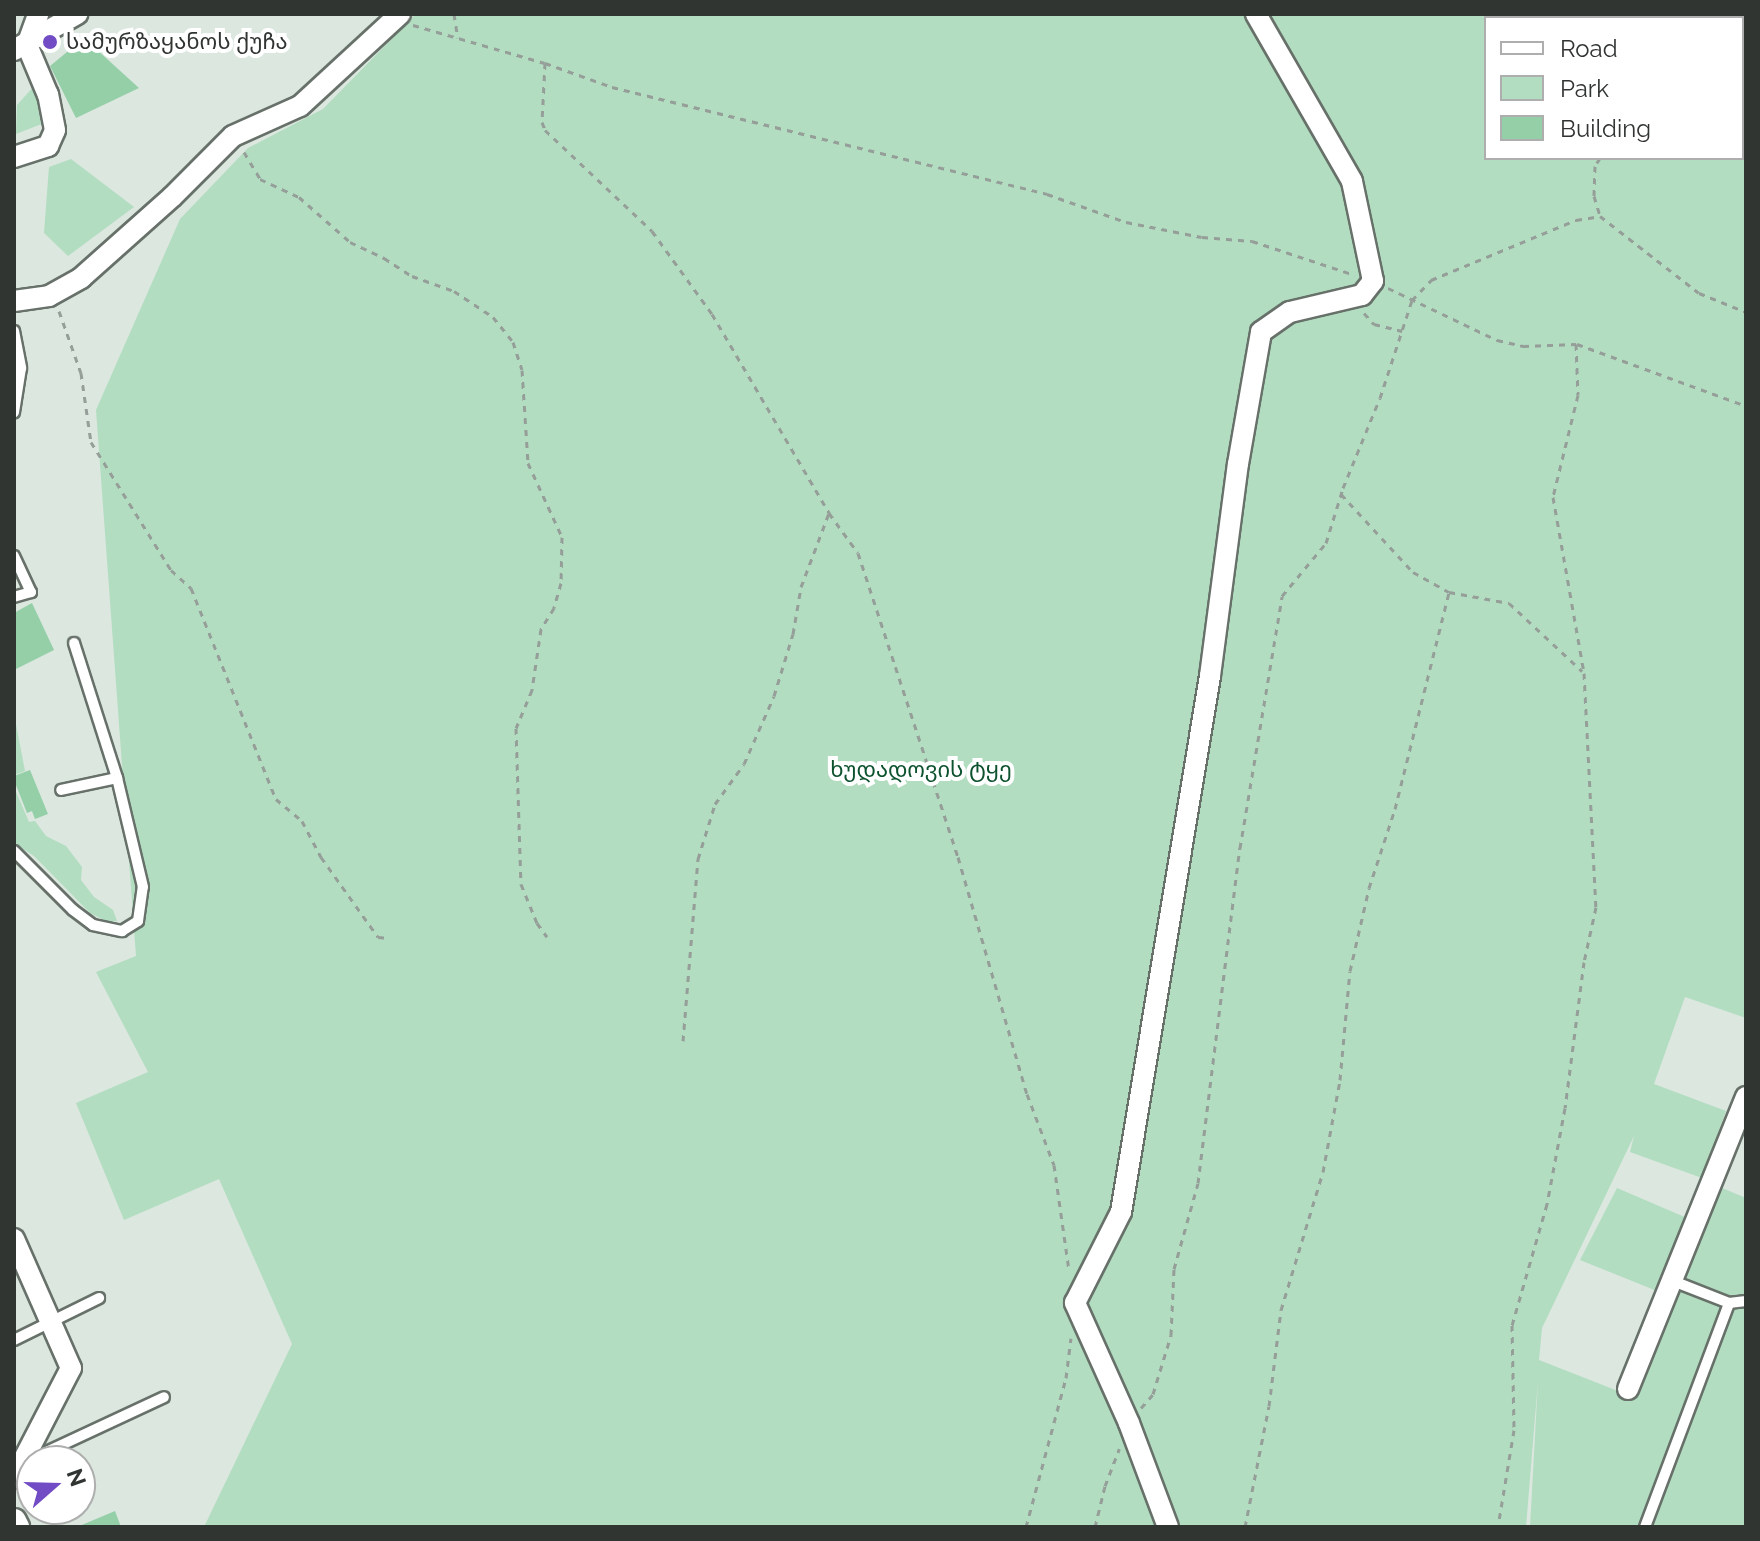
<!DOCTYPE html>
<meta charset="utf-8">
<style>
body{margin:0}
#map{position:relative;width:1760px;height:1541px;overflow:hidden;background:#dbe7df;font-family:Raleway,"Noto Sans Georgian",sans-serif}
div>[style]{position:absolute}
.green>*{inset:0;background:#b2ddc0}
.building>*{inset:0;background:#95cfa8}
.path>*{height:3px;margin-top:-1.5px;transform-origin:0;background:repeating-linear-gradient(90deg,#959e98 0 6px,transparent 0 12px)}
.roads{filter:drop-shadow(2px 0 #67716a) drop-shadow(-2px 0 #67716a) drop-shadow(0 2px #67716a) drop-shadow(0 -2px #67716a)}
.service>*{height:10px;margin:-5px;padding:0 5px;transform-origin:5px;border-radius:5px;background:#fff}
.minor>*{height:20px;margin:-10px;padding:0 10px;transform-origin:10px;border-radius:10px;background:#fff}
.tertiary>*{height:24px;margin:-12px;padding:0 12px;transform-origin:12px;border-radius:12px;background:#fff}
.dots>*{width:22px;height:22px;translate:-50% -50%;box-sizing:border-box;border:4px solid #fff;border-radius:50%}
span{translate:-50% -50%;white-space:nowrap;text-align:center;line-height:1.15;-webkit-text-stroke:8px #fff;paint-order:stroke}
.poi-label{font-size:22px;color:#313532}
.left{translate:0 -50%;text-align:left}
.park-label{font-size:22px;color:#0d522e}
.frame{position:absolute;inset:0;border:16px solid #313532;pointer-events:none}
.legend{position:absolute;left:1484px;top:16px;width:260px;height:144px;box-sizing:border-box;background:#fff;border:2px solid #adaead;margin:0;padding:10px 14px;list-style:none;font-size:24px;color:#313532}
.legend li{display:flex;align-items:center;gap:16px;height:40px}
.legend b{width:40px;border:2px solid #adaead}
.north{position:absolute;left:16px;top:1445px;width:80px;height:80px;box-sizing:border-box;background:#fff;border:2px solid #adaead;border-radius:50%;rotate:70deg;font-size:22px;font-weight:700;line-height:32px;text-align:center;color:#313532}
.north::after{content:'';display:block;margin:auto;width:28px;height:36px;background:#724cc5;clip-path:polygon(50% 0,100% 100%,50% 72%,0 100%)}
</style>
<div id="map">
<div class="green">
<div style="clip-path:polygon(evenodd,416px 14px,1746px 14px,1746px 1018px,1685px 997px,1654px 1084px,1726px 1111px,1702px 1178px,1630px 1152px,1634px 1136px,1542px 1328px,1539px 1360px,1618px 1391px,1657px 1291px,1580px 1260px,1617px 1188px,1687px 1218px,1722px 1188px,1746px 1198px,1746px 1527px,1530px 1527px,1538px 1381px,1526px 1527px,204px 1527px,292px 1344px,219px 1179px,124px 1220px,76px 1103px,148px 1072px,96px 972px,136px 956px,96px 410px,180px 219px,248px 148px,323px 109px,416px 14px,1486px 18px,1742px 18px,1742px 158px,1486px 158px,1486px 18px)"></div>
<div style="clip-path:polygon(35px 85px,44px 123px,16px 134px,17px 105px)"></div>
<div style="clip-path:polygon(71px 159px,134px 207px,68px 256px,44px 233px,49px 167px)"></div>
<div style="clip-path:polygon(14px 714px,25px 771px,14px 775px)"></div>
<div style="clip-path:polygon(14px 787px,29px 822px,35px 821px,46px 836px,66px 846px,82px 867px,81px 880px,94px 897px,113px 910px,117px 921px,106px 921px,90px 913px,34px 856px,14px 843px)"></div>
</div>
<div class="building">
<div style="clip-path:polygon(84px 38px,139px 88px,76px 118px,50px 66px)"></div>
<div style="clip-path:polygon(32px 603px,54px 650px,14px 670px,14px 613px)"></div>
<div style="clip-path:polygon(30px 770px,48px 814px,35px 819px,32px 811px,27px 813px,14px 780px,14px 776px)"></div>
<div style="clip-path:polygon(115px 1511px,121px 1527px,77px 1527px)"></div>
</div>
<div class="path">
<div style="left:454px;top:14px;width:24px;rotate:81deg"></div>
<div style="left:1707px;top:18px;width:4px;rotate:-90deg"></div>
<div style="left:413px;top:25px;width:137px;rotate:16.1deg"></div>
<div style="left:545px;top:63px;width:71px;rotate:19.7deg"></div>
<div style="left:612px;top:87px;width:448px;rotate:13.8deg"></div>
<div style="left:1047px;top:194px;width:84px;rotate:19.5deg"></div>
<div style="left:1126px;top:222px;width:77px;rotate:11.2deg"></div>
<div style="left:1202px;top:237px;width:50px;rotate:4.6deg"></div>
<div style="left:1252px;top:241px;width:108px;rotate:18.3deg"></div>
<div style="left:545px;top:63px;width:59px;rotate:92.9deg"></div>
<div style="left:542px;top:122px;width:9px;rotate:69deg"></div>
<div style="left:545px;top:130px;width:147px;rotate:43.3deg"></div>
<div style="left:652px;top:231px;width:102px;rotate:54.1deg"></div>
<div style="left:712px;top:314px;width:231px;rotate:59.5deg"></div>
<div style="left:829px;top:513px;width:49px;rotate:54.1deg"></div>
<div style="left:858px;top:553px;width:320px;rotate:71.8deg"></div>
<div style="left:958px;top:857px;width:247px;rotate:73.8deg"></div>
<div style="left:1027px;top:1094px;width:76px;rotate:69.2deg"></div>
<div style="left:1054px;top:1165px;width:107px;rotate:81.9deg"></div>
<div style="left:244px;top:152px;width:31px;rotate:59deg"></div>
<div style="left:260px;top:179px;width:43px;rotate:24.8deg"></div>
<div style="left:299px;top:197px;width:68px;rotate:41.4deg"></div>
<div style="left:350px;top:242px;width:38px;rotate:25deg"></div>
<div style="left:384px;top:258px;width:33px;rotate:33deg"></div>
<div style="left:412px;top:276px;width:45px;rotate:19.7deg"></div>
<div style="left:454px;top:291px;width:47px;rotate:33.7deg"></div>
<div style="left:493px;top:317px;width:32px;rotate:51deg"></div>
<div style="left:513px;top:342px;width:29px;rotate:72deg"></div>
<div style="left:522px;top:370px;width:93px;rotate:86.3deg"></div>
<div style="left:528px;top:463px;width:81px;rotate:65.3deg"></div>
<div style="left:562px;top:537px;width:46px;rotate:91.2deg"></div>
<div style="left:561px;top:583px;width:26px;rotate:106deg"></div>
<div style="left:554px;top:608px;width:25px;rotate:122deg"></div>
<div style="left:541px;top:629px;width:62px;rotate:98.4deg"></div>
<div style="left:532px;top:690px;width:41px;rotate:112.8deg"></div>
<div style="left:516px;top:728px;width:156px;rotate:88.2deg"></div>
<div style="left:521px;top:884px;width:42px;rotate:67.7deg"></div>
<div style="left:537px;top:923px;width:17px;rotate:54deg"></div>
<div style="left:1600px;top:158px;width:9px;rotate:122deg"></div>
<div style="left:1595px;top:166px;width:30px;rotate:92deg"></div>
<div style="left:1594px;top:196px;width:21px;rotate:73deg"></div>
<div style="left:1388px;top:288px;width:121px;rotate:25.5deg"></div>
<div style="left:1497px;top:340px;width:27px;rotate:13deg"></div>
<div style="left:1523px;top:346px;width:53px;rotate:-2.2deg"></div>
<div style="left:1576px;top:344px;width:51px;rotate:87.8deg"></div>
<div style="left:1578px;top:395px;width:105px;rotate:103.8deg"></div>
<div style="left:1553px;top:497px;width:179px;rotate:80deg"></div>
<div style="left:1584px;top:673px;width:234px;rotate:87.1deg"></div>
<div style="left:1596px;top:907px;width:56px;rotate:102.3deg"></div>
<div style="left:1584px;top:962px;width:147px;rotate:97.4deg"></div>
<div style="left:1565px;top:1108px;width:98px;rotate:100.6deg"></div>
<div style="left:1547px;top:1204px;width:126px;rotate:106.1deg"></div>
<div style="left:1512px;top:1325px;width:105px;rotate:88.9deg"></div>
<div style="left:1514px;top:1430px;width:98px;rotate:99.4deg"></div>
<div style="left:59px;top:311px;width:66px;rotate:70.5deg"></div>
<div style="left:81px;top:373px;width:70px;rotate:81.8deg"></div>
<div style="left:91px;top:442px;width:151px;rotate:58deg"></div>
<div style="left:171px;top:570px;width:27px;rotate:42deg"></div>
<div style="left:191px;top:588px;width:227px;rotate:68.1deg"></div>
<div style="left:276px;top:799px;width:34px;rotate:40deg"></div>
<div style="left:302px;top:821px;width:41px;rotate:62.2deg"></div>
<div style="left:321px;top:857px;width:98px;rotate:54.5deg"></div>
<div style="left:378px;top:937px;width:11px;rotate:5deg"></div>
<div style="left:1364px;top:313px;width:15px;rotate:48deg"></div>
<div style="left:1374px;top:324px;width:29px;rotate:14deg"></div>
<div style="left:1577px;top:344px;width:180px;rotate:20.1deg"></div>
<div style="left:1341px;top:494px;width:106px;rotate:47.3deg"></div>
<div style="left:1413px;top:572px;width:41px;rotate:29.1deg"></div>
<div style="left:1449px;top:592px;width:61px;rotate:10.4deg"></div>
<div style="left:1509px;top:603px;width:100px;rotate:43deg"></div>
<div style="left:683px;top:1041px;width:183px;rotate:-85.3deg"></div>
<div style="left:698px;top:859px;width:58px;rotate:-72.8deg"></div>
<div style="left:715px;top:804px;width:49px;rotate:-54.1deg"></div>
<div style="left:744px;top:764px;width:74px;rotate:-66.2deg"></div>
<div style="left:774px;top:696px;width:65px;rotate:-73deg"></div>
<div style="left:793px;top:634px;width:48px;rotate:-80.3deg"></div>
<div style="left:801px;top:587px;width:79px;rotate:-69.3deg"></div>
<div style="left:1141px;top:1408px;width:18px;rotate:-49deg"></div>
<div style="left:1153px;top:1394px;width:62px;rotate:-73deg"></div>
<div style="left:1171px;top:1335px;width:66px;rotate:-87.4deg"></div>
<div style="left:1174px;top:1269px;width:89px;rotate:-74.4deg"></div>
<div style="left:1198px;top:1183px;width:338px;rotate:-82.9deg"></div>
<div style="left:1240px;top:848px;width:255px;rotate:-80.5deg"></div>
<div style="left:1282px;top:596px;width:69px;rotate:-50.3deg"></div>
<div style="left:1326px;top:543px;width:58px;rotate:-72.8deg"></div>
<div style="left:1343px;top:488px;width:97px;rotate:-67.7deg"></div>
<div style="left:1380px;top:398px;width:103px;rotate:-71.9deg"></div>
<div style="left:1412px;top:300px;width:28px;rotate:-46deg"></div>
<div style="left:1431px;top:280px;width:157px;rotate:-22.5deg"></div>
<div style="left:1576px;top:220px;width:24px;rotate:-9deg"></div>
<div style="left:1600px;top:216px;width:125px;rotate:37.9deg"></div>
<div style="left:1699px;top:293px;width:51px;rotate:22deg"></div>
<div style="left:1026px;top:1527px;width:154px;rotate:-75deg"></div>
<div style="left:1066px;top:1378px;width:40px;rotate:-82.9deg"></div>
<div style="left:1095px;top:1527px;width:42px;rotate:-76.3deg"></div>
<div style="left:1105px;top:1486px;width:40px;rotate:-69deg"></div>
<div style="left:1245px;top:1527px;width:123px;rotate:-78.8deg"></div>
<div style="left:1269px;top:1406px;width:97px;rotate:-82.9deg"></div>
<div style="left:1281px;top:1310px;width:144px;rotate:-73.1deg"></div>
<div style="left:1323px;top:1172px;width:94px;rotate:-79.5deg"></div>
<div style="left:1340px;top:1080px;width:109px;rotate:-84.8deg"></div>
<div style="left:1350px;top:971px;width:85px;rotate:-77.1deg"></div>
<div style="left:1369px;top:888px;width:83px;rotate:-71.8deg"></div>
<div style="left:1395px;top:809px;width:224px;rotate:-76deg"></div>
</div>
<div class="roads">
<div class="service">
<div style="left:14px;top:331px;width:38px;rotate:79deg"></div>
<div style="left:21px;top:368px;width:45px;rotate:99deg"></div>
<div style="left:14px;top:556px;width:40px;rotate:65deg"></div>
<div style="left:31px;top:592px;width:18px;rotate:164deg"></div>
<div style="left:74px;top:643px;width:142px;rotate:72.3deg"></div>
<div style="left:14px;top:851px;width:83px;rotate:45deg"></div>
<div style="left:73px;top:910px;width:25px;rotate:37deg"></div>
<div style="left:93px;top:925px;width:30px;rotate:12deg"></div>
<div style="left:122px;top:931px;width:19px;rotate:-32deg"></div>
<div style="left:138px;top:921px;width:34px;rotate:-82deg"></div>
<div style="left:143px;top:887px;width:112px;rotate:-103.4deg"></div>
<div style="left:117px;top:778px;width:57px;rotate:167.9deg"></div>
<div style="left:1673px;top:1281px;width:60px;rotate:21.4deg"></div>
<div style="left:14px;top:1340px;width:95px;rotate:-26.3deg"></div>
<div style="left:27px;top:1461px;width:151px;rotate:-25deg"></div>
<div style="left:1645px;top:1527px;width:239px;rotate:-69.4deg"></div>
<div style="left:1729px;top:1303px;width:17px;rotate:-7deg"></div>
</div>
<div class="minor">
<div style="left:27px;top:45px;width:33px;rotate:-70deg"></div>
<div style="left:14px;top:50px;width:73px;rotate:-29.7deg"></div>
<div style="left:14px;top:157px;width:36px;rotate:-18deg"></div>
<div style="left:48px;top:146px;width:17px;rotate:-66deg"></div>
<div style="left:55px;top:130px;width:36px;rotate:-101deg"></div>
<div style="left:48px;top:95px;width:54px;rotate:-112.8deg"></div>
<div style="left:14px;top:301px;width:35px;rotate:-8deg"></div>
<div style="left:49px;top:296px;width:37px;rotate:-29deg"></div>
<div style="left:81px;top:278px;width:122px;rotate:-41.7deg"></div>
<div style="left:172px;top:197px;width:86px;rotate:-45deg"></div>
<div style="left:233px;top:136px;width:73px;rotate:-24.1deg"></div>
<div style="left:300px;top:106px;width:136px;rotate:-42.6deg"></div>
<div style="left:14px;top:1239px;width:141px;rotate:66.2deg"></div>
<div style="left:71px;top:1368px;width:124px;rotate:117.4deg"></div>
<div style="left:1628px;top:1389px;width:315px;rotate:-68deg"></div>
<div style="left:1168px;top:1527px;width:111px;rotate:-110.6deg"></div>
<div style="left:1129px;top:1423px;width:132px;rotate:-114.2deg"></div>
<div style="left:1075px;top:1303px;width:102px;rotate:-63.2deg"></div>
<div style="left:1121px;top:1212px;width:543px;rotate:-80.57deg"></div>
<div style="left:1210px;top:676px;width:214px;rotate:-82.5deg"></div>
<div style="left:1238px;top:464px;width:134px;rotate:-80.1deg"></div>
<div style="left:1261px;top:332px;width:35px;rotate:-35deg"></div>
<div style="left:1290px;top:312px;width:74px;rotate:-13.3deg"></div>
<div style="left:1362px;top:295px;width:18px;rotate:-52deg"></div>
<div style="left:1373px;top:281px;width:102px;rotate:-101.9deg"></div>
<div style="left:1352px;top:181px;width:193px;rotate:-119.9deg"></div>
</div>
<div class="tertiary">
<div style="left:14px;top:1521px;width:7px;rotate:63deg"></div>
</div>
</div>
<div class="dots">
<div style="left:50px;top:42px;background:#724cc5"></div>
</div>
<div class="poi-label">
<span class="left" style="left:66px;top:42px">სამურზაყანოს ქუჩა</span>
</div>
<div class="park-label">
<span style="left:921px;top:770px">ხუდადოვის ტყე</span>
</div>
<div class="frame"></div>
<ul class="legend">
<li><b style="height:10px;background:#fff"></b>Road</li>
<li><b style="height:22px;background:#b2ddc0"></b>Park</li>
<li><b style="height:22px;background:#95cfa8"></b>Building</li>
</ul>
<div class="north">N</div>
</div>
